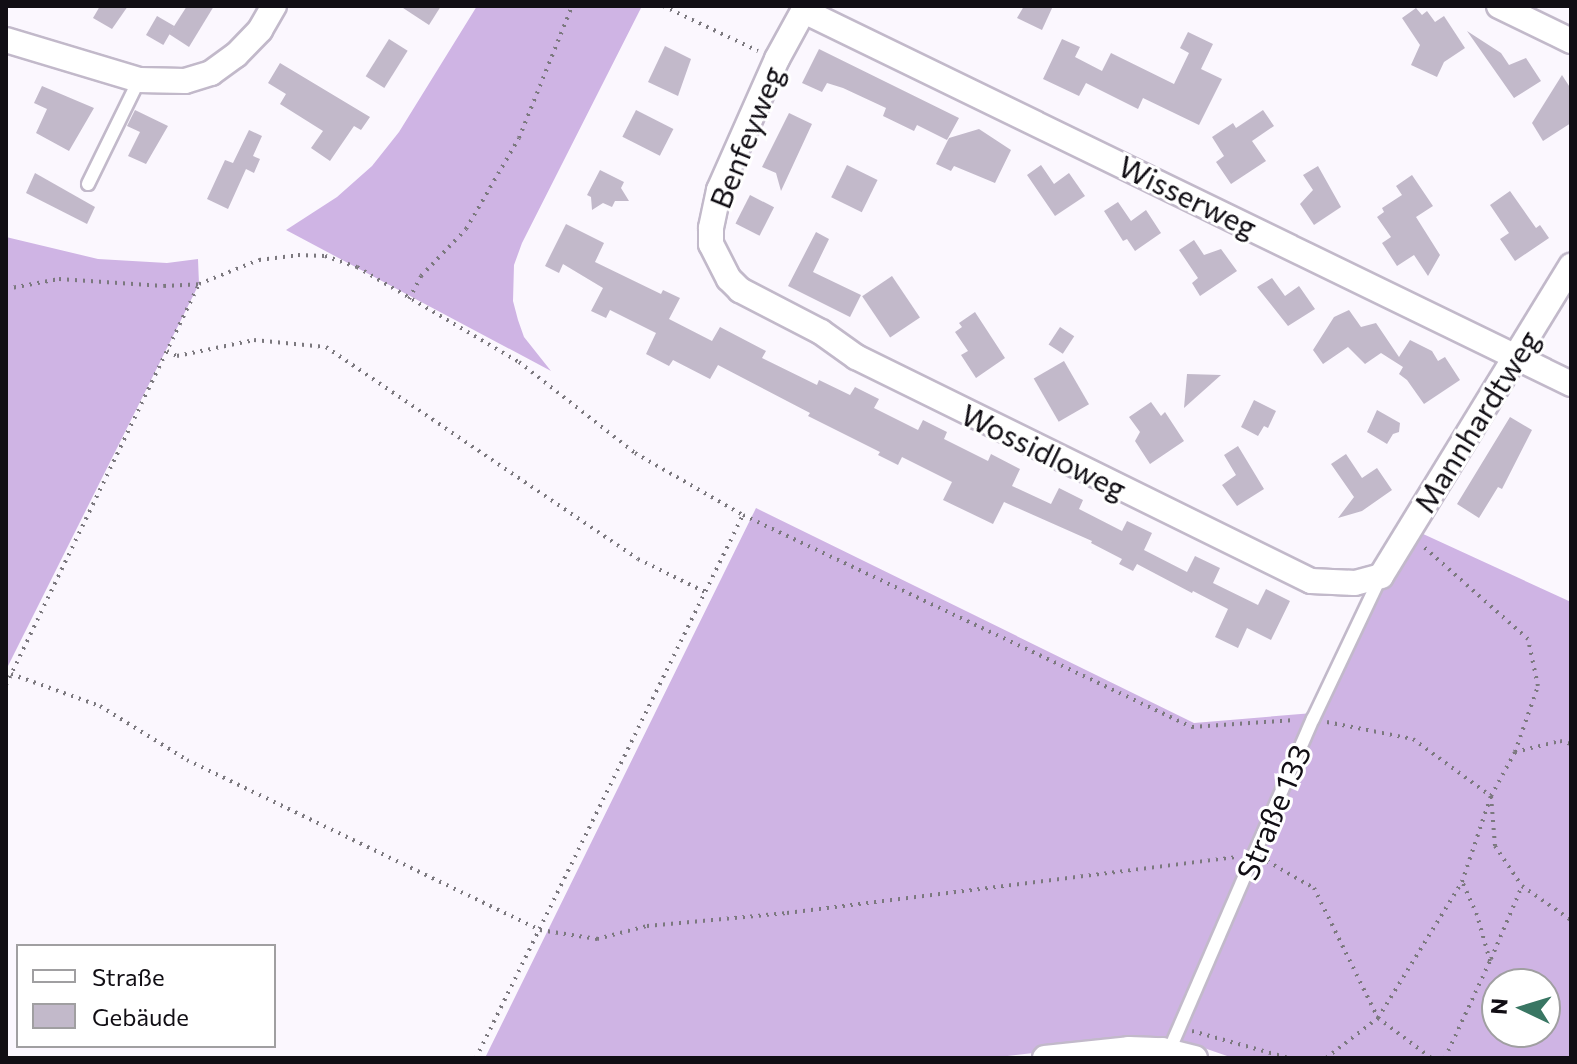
<!DOCTYPE html>
<meta charset="utf-8">
<style>
body{margin:0}
#map{position:relative;width:1577px;height:1064px;overflow:hidden;background:#fbf7fe;font-family:Commissioner,sans-serif}
div>[style]{position:absolute}
.forest>*{inset:0;background:#cfb4e4}
.building>*{inset:0;background:#c2b9ca;transform-origin:0 0}
.path>*{height:4px;margin-top:-2px;transform-origin:0;background:repeating-linear-gradient(90deg,#7b787e 0 2px,transparent 0 8px)}
.roads{filter:drop-shadow(2px 0 #c2b9ca) drop-shadow(-2px 0 #c2b9ca) drop-shadow(0 2px #c2b9ca) drop-shadow(0 -2px #c2b9ca)}
.lane>*{height:12px;margin:-6px;padding:0 6px;transform-origin:6px;border-radius:6px;background:#fff}
.street>*{height:24px;margin:-12px;padding:0 12px;transform-origin:12px;border-radius:12px;background:#fff}
span{translate:-50% -50%;white-space:nowrap;text-align:center;line-height:1.15;-webkit-text-stroke:6px #fff;paint-order:stroke}
.street-label{font-size:30px;color:#110e14}
.frame{position:absolute;inset:0;border:8px solid #110e14;pointer-events:none}
.legend{position:absolute;left:16px;top:944px;width:260px;height:104px;box-sizing:border-box;background:#fff;border:2px solid #a09fa1;margin:0;padding:10px 14px;list-style:none;font-size:24px;color:#110e14}
.legend li{display:flex;align-items:center;gap:16px;height:40px}
.legend b{width:40px;border:2px solid #a09fa1}
.north{position:absolute;left:1481px;top:968px;width:80px;height:80px;box-sizing:border-box;background:#fff;border:2px solid #a09fa1;border-radius:50%;rotate:274deg;font-size:22px;font-weight:700;line-height:32px;text-align:center;color:#110e14}
.north::after{content:'';display:block;margin:auto;width:28px;height:36px;background:#397663;clip-path:polygon(50% 0,100% 100%,50% 72%,0 100%)}
</style>
<div id="map">
<div class="forest">
<div style="clip-path:polygon(477px 6px,642px 6px,522px 243px,514px 265px,513px 301px,518px 320px,524px 337px,551px 371px,286px 230px,337px 197px,372px 166px,399px 132px)"></div>
<div style="clip-path:polygon(6px 237px,98px 259px,167px 263px,198px 259px,199px 284px,6px 670px)"></div>
<div style="clip-path:polygon(evenodd,756px 508px,1194px 723px,1313px 713px,1355px 612px,1421px 533px,1571px 602px,1571px 1058px,1233px 1058px,1172px 1037px,991px 1058px,485px 1058px,756px 508px,1497px 984px,1545px 984px,1545px 1032px,1497px 1032px,1497px 984px)"></div>
</div>
<div class="building">
<div style="clip-path:polygon(100px 6px,128px 6px,112px 29px,93px 18px)"></div>
<div style="clip-path:polygon(187px 6px,214px 6px,189px 47px,169px 34px)"></div>
<div style="clip-path:polygon(400px 6px,441px 6px,429px 25px)"></div>
<div style="clip-path:polygon(1024px 6px,1053px 6px,1042px 30px,1017px 18px)"></div>
<div style="clip-path:polygon(1416px 8px,1422px 15px,1427px 11px,1435px 22px,1444px 16px,1465px 48px,1444px 62px,1437px 77px,1411px 65px,1420px 45px,1402px 18px)"></div>
<div style="left:157px;top:16px;width:20px;height:22px;rotate:30deg"></div>
<div style="clip-path:polygon(1467px 31px,1501px 53px,1509px 65px,1526px 58px,1541px 81px,1514px 98px)"></div>
<div style="clip-path:polygon(1188px 32px,1213px 44px,1201px 69px,1222px 79px,1199px 125px,1143px 98px,1138px 109px,1086px 83px,1079px 96px,1043px 79px,1062px 39px,1080px 47px,1075px 57px,1102px 71px,1111px 53px,1174px 84px,1189px 53px,1180px 48px)"></div>
<div style="left:389px;top:39px;width:22px;height:44px;rotate:32deg"></div>
<div style="clip-path:polygon(665px 46px,691px 59px,678px 96px,648px 82px)"></div>
<div style="clip-path:polygon(819px 49px,959px 118px,947px 140px,917px 125px,914px 131px,883px 116px,886px 108px,843px 88px,827px 83px,822px 92px,802px 83px)"></div>
<div style="clip-path:polygon(280px 63px,370px 117px,361px 130px,354px 126px,330px 161px,311px 148px,323px 131px,280px 104px,286px 94px,268px 83px)"></div>
<div style="clip-path:polygon(1562px 75px,1571px 89px,1571px 123px,1543px 141px,1532px 123px)"></div>
<div style="clip-path:polygon(42px 86px,94px 108px,69px 151px,36px 133px,47px 109px,34px 103px)"></div>
<div style="clip-path:polygon(135px 110px,168px 126px,146px 164px,128px 156px,140px 132px,127px 126px)"></div>
<div style="left:636px;top:110px;width:42px;height:30px;rotate:27deg"></div>
<div style="clip-path:polygon(1263px 110px,1274px 126px,1252px 141px,1266px 161px,1231px 184px,1216px 162px,1224px 156px,1212px 137px,1233px 123px,1236px 128px)"></div>
<div style="clip-path:polygon(789px 113px,812px 124px,781px 191px,776px 173px,762px 167px)"></div>
<div style="clip-path:polygon(979px 129px,1011px 150px,995px 183px,954px 166px,951px 171px,936px 164px,949px 138px)"></div>
<div style="clip-path:polygon(249px 130px,262px 136px,253px 156px,260px 159px,254px 173px,246px 169px,228px 209px,207px 199px,225px 160px,233px 163px)"></div>
<div style="left:847px;top:165px;width:34px;height:36px;rotate:26deg"></div>
<div style="clip-path:polygon(1041px 165px,1054px 184px,1069px 173px,1085px 196px,1055px 216px,1027px 175px)"></div>
<div style="clip-path:polygon(1318px 166px,1341px 207px,1314px 225px,1300px 204px,1313px 190px,1303px 175px)"></div>
<div style="clip-path:polygon(600px 170px,624px 182px,621px 188px,629px 201px,615px 201px,612px 207px,603px 203px,592px 210px,591px 197px,587px 195px)"></div>
<div style="clip-path:polygon(35px 173px,95px 207px,87px 224px,26px 193px)"></div>
<div style="clip-path:polygon(1412px 175px,1433px 206px,1416px 217px,1440px 255px,1428px 276px,1414px 255px,1397px 266px,1382px 243px,1391px 237px,1377px 217px,1384px 212px,1382px 208px,1402px 195px,1396px 186px)"></div>
<div style="clip-path:polygon(1510px 191px,1536px 228px,1540px 225px,1549px 238px,1515px 261px,1500px 239px,1509px 233px,1490px 205px)"></div>
<div style="left:750px;top:195px;width:27px;height:32px;rotate:27deg"></div>
<div style="clip-path:polygon(1118px 202px,1131px 221px,1146px 210px,1161px 233px,1135px 251px,1127px 239px,1123px 241px,1104px 211px)"></div>
<div style="clip-path:polygon(566px 224px,604px 243px,595px 262px,661px 294px,663px 290px,680px 298px,669px 319px,712px 341px,720px 327px,766px 351px,762px 358px,817px 385px,819px 380px,850px 395px,855px 387px,879px 399px,874px 408px,918px 430px,923px 420px,947px 432px,944px 439px,988px 461px,991px 454px,1020px 469px,1012px 486px,1051px 504px,1059px 488px,1083px 500px,1079px 509px,1122px 531px,1127px 521px,1152px 533px,1144px 550px,1187px 572px,1195px 556px,1220px 568px,1213px 583px,1258px 605px,1266px 589px,1290px 601px,1271px 640px,1247px 628px,1238px 648px,1215px 637px,1228px 609px,1193px 591px,1192px 593px,1137px 564px,1133px 571px,1119px 564px,1122px 559px,1091px 543px,1092px 541px,1004px 502px,993px 524px,943px 500px,952px 482px,902px 457px,898px 465px,878px 455px,880px 452px,808px 416px,810px 413px,718px 365px,710px 379px,673px 360px,669px 366px,646px 354px,656px 333px,610px 310px,606px 318px,591px 311px,603px 288px,563px 264px,559px 273px,545px 266px)"></div>
<div style="clip-path:polygon(816px 232px,829px 239px,813px 272px,861px 295px,850px 317px,788px 286px)"></div>
<div style="clip-path:polygon(1194px 240px,1204px 255px,1221px 249px,1237px 271px,1200px 296px,1192px 283px,1198px 278px,1179px 250px)"></div>
<div style="left:892px;top:276px;width:50px;height:36px;rotate:56deg"></div>
<div style="clip-path:polygon(1272px 278px,1285px 296px,1299px 286px,1315px 309px,1288px 326px,1257px 287px)"></div>
<div style="clip-path:polygon(1349px 310px,1361px 327px,1376px 323px,1399px 357px,1410px 340px,1432px 351px,1438px 361px,1445px 357px,1460px 380px,1424px 404px,1407px 380px,1399px 374px,1403px 367px,1381px 353px,1365px 364px,1348px 347px,1323px 364px,1313px 350px,1334px 317px)"></div>
<div style="clip-path:polygon(975px 312px,1005px 358px,976px 378px,961px 355px,968px 351px,955px 332px,962px 327px,959px 323px)"></div>
<div style="left:1060px;top:327px;width:17px;height:21px;rotate:33deg"></div>
<div style="left:1064px;top:361px;width:50px;height:35px;rotate:60deg"></div>
<div style="clip-path:polygon(1187px 374px,1221px 375px,1184px 408px)"></div>
<div style="clip-path:polygon(1254px 400px,1276px 411px,1268px 428px,1264px 426px,1258px 436px,1241px 427px)"></div>
<div style="clip-path:polygon(1151px 402px,1161px 416px,1165px 412px,1184px 441px,1150px 464px,1135px 441px,1140px 432px,1129px 417px)"></div>
<div style="clip-path:polygon(1377px 410px,1400px 423px,1399px 432px,1393px 434px,1387px 444px,1367px 432px)"></div>
<div style="clip-path:polygon(1510px 417px,1532px 430px,1502px 489px,1498px 487px,1479px 518px,1457px 504px)"></div>
<div style="clip-path:polygon(1238px 446px,1264px 489px,1237px 506px,1222px 485px,1236px 475px,1224px 455px)"></div>
<div style="clip-path:polygon(1346px 454px,1362px 478px,1377px 468px,1392px 490px,1362px 511px,1338px 518px,1354px 497px,1331px 464px)"></div>
</div>
<div class="path">
<div style="left:663px;top:6px;width:105px;rotate:25.3deg"></div>
<div style="left:6px;top:289px;width:54px;rotate:-10.7deg"></div>
<div style="left:59px;top:279px;width:105px;rotate:3.8deg"></div>
<div style="left:164px;top:286px;width:35px;rotate:-3deg"></div>
<div style="left:199px;top:284px;width:65px;rotate:-21.8deg"></div>
<div style="left:259px;top:260px;width:39px;rotate:-7deg"></div>
<div style="left:298px;top:255px;width:27px;rotate:2deg"></div>
<div style="left:325px;top:256px;width:34px;rotate:19deg"></div>
<div style="left:357px;top:267px;width:188px;rotate:30.4deg"></div>
<div style="left:519px;top:362px;width:147px;rotate:38.1deg"></div>
<div style="left:635px;top:453px;width:125px;rotate:29.9deg"></div>
<div style="left:743px;top:515px;width:497px;rotate:25.3deg"></div>
<div style="left:1192px;top:727px;width:103px;rotate:-3.9deg"></div>
<div style="left:409px;top:299px;width:26px;rotate:-62deg"></div>
<div style="left:421px;top:276px;width:65px;rotate:-46.2deg"></div>
<div style="left:466px;top:229px;width:105px;rotate:-59.8deg"></div>
<div style="left:519px;top:138px;width:142px;rotate:-68.1deg"></div>
<div style="left:167px;top:351px;width:11px;rotate:27deg"></div>
<div style="left:177px;top:356px;width:79px;rotate:-11.7deg"></div>
<div style="left:254px;top:340px;width:72px;rotate:5.6deg"></div>
<div style="left:326px;top:347px;width:377px;rotate:34.2deg"></div>
<div style="left:638px;top:559px;width:75px;rotate:26.2deg"></div>
<div style="left:6px;top:676px;width:5px;rotate:-22deg"></div>
<div style="left:11px;top:674px;width:95px;rotate:19.8deg"></div>
<div style="left:100px;top:706px;width:102px;rotate:31.8deg"></div>
<div style="left:187px;top:760px;width:392px;rotate:25.7deg"></div>
<div style="left:540px;top:930px;width:58px;rotate:9deg"></div>
<div style="left:597px;top:939px;width:52px;rotate:-14.6deg"></div>
<div style="left:647px;top:926px;width:141px;rotate:-5.3deg"></div>
<div style="left:787px;top:913px;width:452px;rotate:-7.1deg"></div>
<div style="left:6px;top:685px;width:445px;rotate:-64.3deg"></div>
<div style="left:1327px;top:722px;width:88px;rotate:11.2deg"></div>
<div style="left:1413px;top:739px;width:97px;rotate:36.2deg"></div>
<div style="left:1491px;top:796px;width:50px;rotate:85.4deg"></div>
<div style="left:1495px;top:846px;width:48px;rotate:56deg"></div>
<div style="left:1522px;top:886px;width:60px;rotate:34.8deg"></div>
<div style="left:1515px;top:752px;width:46px;rotate:-13.7deg"></div>
<div style="left:1560px;top:741px;width:11px;rotate:15deg"></div>
<div style="left:1267px;top:861px;width:54px;rotate:29.9deg"></div>
<div style="left:1314px;top:888px;width:145px;rotate:63.8deg"></div>
<div style="left:1378px;top:1018px;width:66px;rotate:37deg"></div>
<div style="left:1491px;top:959px;width:79px;rotate:-67deg"></div>
<div style="left:1192px;top:1031px;width:101px;rotate:15.6deg"></div>
<div style="left:476px;top:1058px;width:605px;rotate:-63.82deg"></div>
<div style="left:1326px;top:1058px;width:66px;rotate:-37.6deg"></div>
<div style="left:1378px;top:1018px;width:160px;rotate:-58.3deg"></div>
<div style="left:1462px;top:882px;width:91px;rotate:-71.4deg"></div>
<div style="left:1491px;top:796px;width:50px;rotate:-61.4deg"></div>
<div style="left:1515px;top:752px;width:70px;rotate:-70.8deg"></div>
<div style="left:1538px;top:686px;width:48px;rotate:-102deg"></div>
<div style="left:1528px;top:639px;width:139px;rotate:-138.5deg"></div>
<div style="left:1445px;top:1058px;width:107px;rotate:-65.1deg"></div>
<div style="left:1490px;top:961px;width:48px;rotate:-105.8deg"></div>
<div style="left:1477px;top:915px;width:36px;rotate:-114deg"></div>
</div>
<div class="roads">
<div class="lane">
<div style="left:88px;top:184px;width:116px;rotate:-63.9deg"></div>
<div style="left:1169px;top:1051px;width:362px;rotate:-66.6deg"></div>
<div style="left:1313px;top:719px;width:158px;rotate:-64.6deg"></div>
</div>
<div class="street">
<div style="left:806px;top:6px;width:60px;rotate:118.7deg"></div>
<div style="left:777px;top:59px;width:143px;rotate:113.9deg"></div>
<div style="left:719px;top:190px;width:39px;rotate:102deg"></div>
<div style="left:711px;top:228px;width:16px;rotate:90deg"></div>
<div style="left:711px;top:244px;width:39px;rotate:63deg"></div>
<div style="left:729px;top:279px;width:16px;rotate:45deg"></div>
<div style="left:740px;top:290px;width:91px;rotate:27.4deg"></div>
<div style="left:821px;top:332px;width:43px;rotate:35.5deg"></div>
<div style="left:856px;top:357px;width:507px;rotate:26.21deg"></div>
<div style="left:1311px;top:581px;width:44px;rotate:2.6deg"></div>
<div style="left:1355px;top:583px;width:27px;rotate:-15deg"></div>
<div style="left:1381px;top:576px;width:364px;rotate:-58.5deg"></div>
<div style="left:1499px;top:6px;width:80px;rotate:25.9deg"></div>
<div style="left:804px;top:11px;width:853px;rotate:25.93deg"></div>
<div style="left:6px;top:40px;width:139px;rotate:16.7deg"></div>
<div style="left:139px;top:80px;width:46px;rotate:1.2deg"></div>
<div style="left:185px;top:81px;width:27px;rotate:-17deg"></div>
<div style="left:211px;top:73px;width:31px;rotate:-36deg"></div>
<div style="left:236px;top:55px;width:35px;rotate:-46deg"></div>
<div style="left:260px;top:30px;width:28px;rotate:-60deg"></div>
<div style="left:1045px;top:1058px;width:84px;rotate:-6.1deg"></div>
<div style="left:1129px;top:1049px;width:33px;rotate:2deg"></div>
<div style="left:1162px;top:1050px;width:34px;rotate:14deg"></div>
</div>
</div>
<div class="street-label">
<span style="left:746px;top:137px;rotate:-68deg">Benfeyweg</span>
<span style="left:1188px;top:196px;rotate:26deg">Wisserweg</span>
<span style="left:1476px;top:421px;rotate:-58deg">Mannhardtweg</span>
<span style="left:1044px;top:451px;rotate:26deg">Wossidloweg</span>
<span style="left:1273px;top:812px;rotate:-67deg">Straße 133</span>
</div>
<div class="frame"></div>
<ul class="legend">
<li><b style="height:10px;background:#fff"></b>Straße</li>
<li><b style="height:22px;background:#c2b9ca"></b>Gebäude</li>
</ul>
<div class="north">N</div>
</div>
